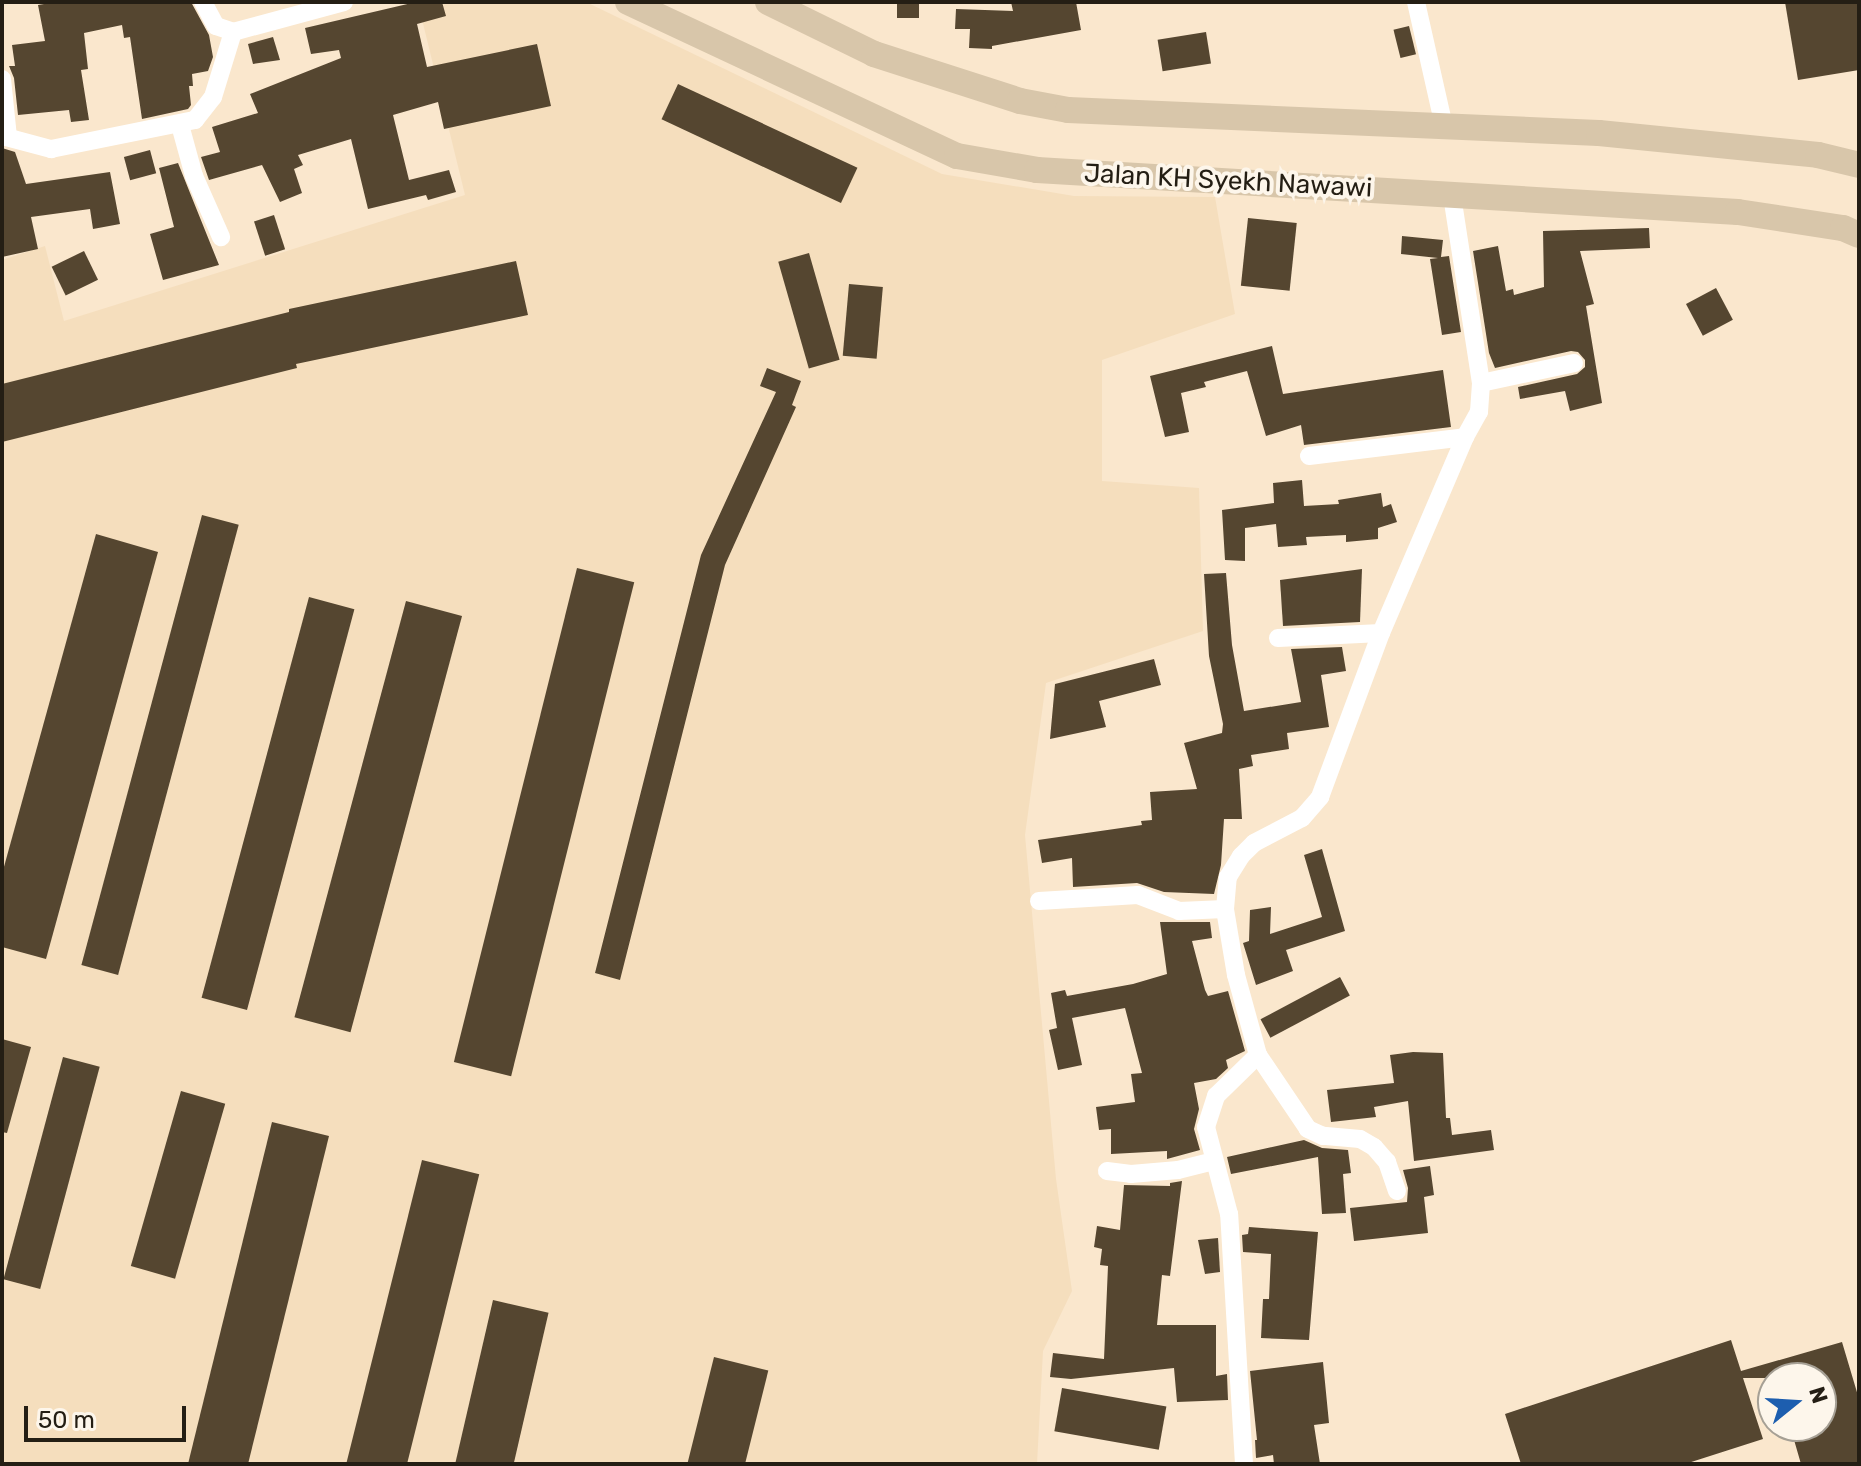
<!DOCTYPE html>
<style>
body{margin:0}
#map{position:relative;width:1861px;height:1466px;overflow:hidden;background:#fae7cd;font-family:Rubik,sans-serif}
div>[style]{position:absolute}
.built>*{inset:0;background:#f5debd}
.building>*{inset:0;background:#554630;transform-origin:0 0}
.minor>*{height:18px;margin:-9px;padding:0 9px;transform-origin:9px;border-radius:9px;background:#fff}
.secondary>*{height:26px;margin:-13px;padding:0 13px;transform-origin:13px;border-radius:13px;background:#d8c6aa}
span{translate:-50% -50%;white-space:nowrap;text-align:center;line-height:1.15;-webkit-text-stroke:8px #fdf6eb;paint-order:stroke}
.street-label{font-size:26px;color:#241e14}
.frame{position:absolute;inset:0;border:4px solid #241e14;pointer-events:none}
.north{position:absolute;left:1757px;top:1362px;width:80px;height:80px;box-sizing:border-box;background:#fdf6eb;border:2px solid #a6a095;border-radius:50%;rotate:72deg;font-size:22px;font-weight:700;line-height:32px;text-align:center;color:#241e14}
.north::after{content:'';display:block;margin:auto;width:28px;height:36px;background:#1d5eaf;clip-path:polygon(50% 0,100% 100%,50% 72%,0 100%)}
.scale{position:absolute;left:24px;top:1406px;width:162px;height:36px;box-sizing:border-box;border:4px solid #241e14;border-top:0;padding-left:10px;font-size:24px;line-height:28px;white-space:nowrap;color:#241e14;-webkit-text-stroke:6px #fdf6eb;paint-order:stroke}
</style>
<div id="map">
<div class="built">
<div style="clip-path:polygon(422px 2px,586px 2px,942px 174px,1074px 196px,1215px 197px,1235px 314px,1102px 360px,1102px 481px,1199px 488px,1203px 631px,1046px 683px,1025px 835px,1056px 1179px,1072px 1291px,1043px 1351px,1037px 1464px,2px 1464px,2px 260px,45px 246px,64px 321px,465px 195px,418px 3px)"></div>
</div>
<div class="building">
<div style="clip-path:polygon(56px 2px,191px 2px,209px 35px,213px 57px,208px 71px,192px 74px,193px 86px,189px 86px,191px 105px,188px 109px,142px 119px,130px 37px,124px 38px,122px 25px,84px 33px,88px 69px,81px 70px,89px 120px,71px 122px,69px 110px,18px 115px,14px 78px,9px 66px,15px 66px,12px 45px,45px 41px,38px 5px)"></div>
<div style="clip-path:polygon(416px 2px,442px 2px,446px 16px,417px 24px,427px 67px,537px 44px,551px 106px,444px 129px,438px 102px,393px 115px,409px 180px,449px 170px,456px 192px,428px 200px,426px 195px,368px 209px,351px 139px,298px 155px,303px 165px,294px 169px,302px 193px,280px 202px,262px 165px,209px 180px,201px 157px,220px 152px,212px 127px,258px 113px,250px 94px,341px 58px,339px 50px,311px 54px,305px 28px)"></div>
<div style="left:897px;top:2px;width:22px;height:16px"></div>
<div style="clip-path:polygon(1011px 2px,1076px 2px,1081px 30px,992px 46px,992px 49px,969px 48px,970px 29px,955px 29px,956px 9px,1013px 11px)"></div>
<div style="clip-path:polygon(1785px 2px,1859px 2px,1859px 70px,1798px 80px)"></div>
<div style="left:1409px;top:26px;width:29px;height:16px;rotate:76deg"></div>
<div style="left:1206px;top:32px;width:32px;height:49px;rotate:81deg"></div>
<div style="clip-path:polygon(273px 37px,280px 60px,253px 64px,248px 44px)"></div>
<div style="left:678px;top:84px;width:198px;height:39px;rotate:25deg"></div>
<div style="clip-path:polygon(2px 148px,15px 152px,26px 184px,110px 172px,120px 224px,93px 229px,90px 209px,31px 217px,38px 249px,2px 257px)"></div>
<div style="left:150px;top:150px;width:24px;height:27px;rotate:75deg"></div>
<div style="clip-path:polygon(178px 163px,219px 265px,163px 280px,150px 234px,174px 227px,159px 168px)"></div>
<div style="left:274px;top:215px;width:36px;height:21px;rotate:72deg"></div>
<div style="left:1248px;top:218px;width:49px;height:68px;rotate:6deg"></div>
<div style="clip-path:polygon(1649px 228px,1650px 248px,1580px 251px,1594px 304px,1586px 306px,1602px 403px,1570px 411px,1565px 391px,1520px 399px,1518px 387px,1577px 374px,1585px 367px,1585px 360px,1578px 352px,1571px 351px,1495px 368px,1489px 353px,1473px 251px,1498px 246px,1506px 291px,1513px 289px,1514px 295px,1544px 287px,1543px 231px)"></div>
<div style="clip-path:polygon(1402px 236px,1443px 240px,1441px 257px,1449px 256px,1461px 332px,1442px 335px,1430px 259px,1438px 258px,1401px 254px)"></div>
<div style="left:84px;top:251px;width:32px;height:36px;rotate:64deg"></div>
<div style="left:809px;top:253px;width:111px;height:32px;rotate:74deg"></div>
<div style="clip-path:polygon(516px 261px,528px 315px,296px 364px,297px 368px,2px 442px,2px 384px,289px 312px,289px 309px)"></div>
<div style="left:849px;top:284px;width:34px;height:72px;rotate:5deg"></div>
<div style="left:1716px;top:288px;width:36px;height:34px;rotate:62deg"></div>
<div style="clip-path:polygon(1272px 346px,1283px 394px,1443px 370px,1451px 427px,1304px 445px,1301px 425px,1266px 436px,1247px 371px,1204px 382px,1206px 387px,1181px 393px,1189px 432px,1165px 437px,1150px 376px)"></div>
<div style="clip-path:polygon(767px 368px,801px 381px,792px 405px,796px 407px,725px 565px,620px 980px,595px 973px,701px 555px,776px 392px,760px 386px)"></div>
<div style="clip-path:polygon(1302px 480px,1304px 506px,1339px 504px,1338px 500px,1381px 493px,1383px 507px,1391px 504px,1397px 522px,1378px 528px,1378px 539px,1346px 542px,1346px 535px,1306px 537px,1307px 545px,1278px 547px,1276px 524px,1245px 528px,1245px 561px,1225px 560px,1222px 510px,1274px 503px,1273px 483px)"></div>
<div style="left:202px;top:515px;width:38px;height:466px;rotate:15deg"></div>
<div style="clip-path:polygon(96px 534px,158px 552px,46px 959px,2px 947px,2px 874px)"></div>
<div style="left:577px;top:568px;width:59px;height:509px;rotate:14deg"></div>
<div style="clip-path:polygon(1362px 569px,1360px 622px,1283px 626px,1280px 580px)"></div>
<div style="clip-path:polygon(1226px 573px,1232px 645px,1244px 711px,1301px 702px,1291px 649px,1342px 647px,1346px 671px,1321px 675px,1329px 727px,1287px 733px,1289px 749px,1251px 755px,1253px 766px,1239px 769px,1242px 819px,1224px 819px,1221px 865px,1214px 894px,1164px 892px,1137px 883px,1073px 887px,1072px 858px,1042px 863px,1038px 840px,1142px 825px,1141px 821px,1152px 820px,1150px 792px,1197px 789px,1184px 743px,1222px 733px,1223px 724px,1209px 656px,1204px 574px)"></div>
<div style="left:309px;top:597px;width:47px;height:415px;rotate:15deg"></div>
<div style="left:406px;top:601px;width:58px;height:431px;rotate:15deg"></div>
<div style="clip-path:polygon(1154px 659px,1161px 685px,1099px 701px,1106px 727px,1050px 739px,1055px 684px)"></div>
<div style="clip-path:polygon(1322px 849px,1345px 931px,1286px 950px,1293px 971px,1256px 985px,1243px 943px,1249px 941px,1250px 910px,1271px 907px,1270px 934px,1322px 917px,1304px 855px)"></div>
<div style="clip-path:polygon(1160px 922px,1210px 922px,1212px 938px,1192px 941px,1205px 990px,1208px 996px,1228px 991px,1245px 1051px,1226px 1060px,1228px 1068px,1216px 1079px,1194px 1083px,1199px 1109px,1194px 1129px,1200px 1150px,1167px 1159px,1167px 1151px,1111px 1154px,1111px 1129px,1099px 1130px,1096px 1107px,1135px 1102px,1131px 1074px,1142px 1073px,1125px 1008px,1072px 1018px,1082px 1065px,1058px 1070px,1049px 1030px,1057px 1028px,1051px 993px,1065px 990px,1067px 996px,1133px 984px,1167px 974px)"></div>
<div style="left:1340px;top:977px;width:21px;height:90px;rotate:62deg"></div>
<div style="clip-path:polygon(2px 1039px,31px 1047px,7px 1133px,2px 1132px)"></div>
<div style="clip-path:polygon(1413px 1052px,1443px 1053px,1446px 1118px,1450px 1118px,1452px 1135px,1491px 1130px,1494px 1150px,1414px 1161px,1408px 1101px,1374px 1107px,1376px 1117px,1331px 1122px,1327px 1090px,1394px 1083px,1390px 1055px)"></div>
<div style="left:63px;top:1057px;width:38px;height:230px;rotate:15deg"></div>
<div style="left:181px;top:1091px;width:46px;height:182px;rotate:16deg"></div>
<div style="clip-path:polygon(272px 1122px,329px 1136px,273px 1363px,248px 1464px,188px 1464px)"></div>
<div style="clip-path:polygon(1304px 1140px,1322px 1148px,1348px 1150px,1351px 1173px,1343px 1174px,1346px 1213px,1322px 1214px,1318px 1157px,1231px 1174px,1227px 1157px)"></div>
<div style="left:422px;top:1160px;width:59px;height:313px;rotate:14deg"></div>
<div style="clip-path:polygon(1430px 1166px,1434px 1195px,1424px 1197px,1428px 1233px,1354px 1241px,1350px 1208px,1407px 1202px,1408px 1188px,1403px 1170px)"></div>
<div style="clip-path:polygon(1182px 1181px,1170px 1276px,1162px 1275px,1157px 1325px,1216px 1325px,1216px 1376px,1227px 1374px,1228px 1400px,1177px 1402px,1174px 1368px,1071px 1379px,1050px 1377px,1053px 1353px,1104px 1359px,1108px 1266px,1100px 1265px,1102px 1249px,1094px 1247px,1097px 1226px,1120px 1230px,1124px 1185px,1170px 1186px,1170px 1183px)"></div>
<div style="clip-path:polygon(1249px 1227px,1318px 1232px,1309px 1340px,1261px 1338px,1263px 1299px,1269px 1299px,1271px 1254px,1243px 1252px,1242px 1235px,1248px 1234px)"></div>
<div style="clip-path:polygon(1218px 1238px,1220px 1272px,1205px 1274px,1198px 1240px)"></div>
<div style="left:493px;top:1300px;width:57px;height:169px;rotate:13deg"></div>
<div style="clip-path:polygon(1731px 1340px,1741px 1371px,1842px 1342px,1859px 1399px,1859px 1464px,1801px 1464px,1790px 1426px,1821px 1426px,1821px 1378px,1743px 1378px,1763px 1439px,1685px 1464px,1521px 1464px,1505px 1414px)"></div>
<div style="left:714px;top:1357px;width:56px;height:110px;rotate:14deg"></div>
<div style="clip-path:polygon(1323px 1362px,1329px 1423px,1314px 1425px,1320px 1464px,1274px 1464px,1273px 1455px,1256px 1458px,1255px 1440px,1257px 1440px,1250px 1371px)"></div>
<div style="left:1062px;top:1388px;width:106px;height:44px;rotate:10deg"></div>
</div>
<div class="minor">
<div style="left:203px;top:2px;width:27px;rotate:62deg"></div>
<div style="left:216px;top:26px;width:18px;rotate:19deg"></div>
<div style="left:1416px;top:2px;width:127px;rotate:77.3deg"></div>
<div style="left:2px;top:79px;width:58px;rotate:84.1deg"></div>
<div style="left:180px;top:125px;width:53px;rotate:74.6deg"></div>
<div style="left:194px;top:176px;width:67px;rotate:66.1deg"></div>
<div style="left:2px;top:136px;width:51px;rotate:14.9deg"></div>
<div style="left:51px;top:149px;width:147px;rotate:-11.4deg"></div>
<div style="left:195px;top:120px;width:29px;rotate:-52deg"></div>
<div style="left:213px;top:97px;width:68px;rotate:-72.9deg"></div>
<div style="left:233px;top:32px;width:115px;rotate:-15.1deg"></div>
<div style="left:1481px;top:383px;width:95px;rotate:-12.1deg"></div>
<div style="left:1309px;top:456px;width:157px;rotate:-6.9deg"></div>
<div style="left:1278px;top:638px;width:103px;rotate:-2.8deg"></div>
<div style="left:1039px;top:901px;width:99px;rotate:-3.5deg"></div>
<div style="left:1138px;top:895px;width:44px;rotate:21.3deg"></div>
<div style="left:1179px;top:911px;width:46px;rotate:-2.5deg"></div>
<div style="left:1107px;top:1171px;width:24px;rotate:7deg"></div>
<div style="left:1131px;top:1174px;width:47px;rotate:-4.9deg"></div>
<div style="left:1178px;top:1170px;width:36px;rotate:-14deg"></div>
<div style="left:1397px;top:1191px;width:31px;rotate:-109deg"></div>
<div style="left:1387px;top:1162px;width:20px;rotate:-131deg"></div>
<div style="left:1374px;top:1147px;width:16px;rotate:-150deg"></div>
<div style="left:1360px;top:1139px;width:37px;rotate:-175deg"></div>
<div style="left:1323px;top:1136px;width:17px;rotate:-155deg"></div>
<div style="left:1308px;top:1129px;width:89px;rotate:-124deg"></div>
<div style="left:1258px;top:1055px;width:83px;rotate:-105.4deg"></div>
<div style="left:1236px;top:975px;width:67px;rotate:-99.5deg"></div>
<div style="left:1225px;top:909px;width:32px;rotate:-85deg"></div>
<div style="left:1228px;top:877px;width:25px;rotate:-58deg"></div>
<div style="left:1241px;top:856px;width:18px;rotate:-45deg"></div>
<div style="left:1254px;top:843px;width:54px;rotate:-27.5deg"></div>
<div style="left:1302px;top:818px;width:28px;rotate:-49deg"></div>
<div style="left:1320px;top:797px;width:175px;rotate:-69.6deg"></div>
<div style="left:1381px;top:633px;width:213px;rotate:-66.8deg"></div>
<div style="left:1465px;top:437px;width:29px;rotate:-61deg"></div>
<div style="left:1479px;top:412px;width:29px;rotate:-86deg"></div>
<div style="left:1481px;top:383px;width:190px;rotate:-98.8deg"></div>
<div style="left:1244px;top:1464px;width:250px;rotate:-93.4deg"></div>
<div style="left:1229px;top:1214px;width:90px;rotate:-104.8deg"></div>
<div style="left:1206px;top:1127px;width:33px;rotate:-72deg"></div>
<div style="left:1216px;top:1096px;width:59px;rotate:-44.3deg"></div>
</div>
<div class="secondary">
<div style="left:628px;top:2px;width:363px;rotate:25.1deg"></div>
<div style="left:957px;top:156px;width:81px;rotate:9.9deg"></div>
<div style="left:1037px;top:170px;width:702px;rotate:3.43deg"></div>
<div style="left:1738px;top:212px;width:106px;rotate:8.7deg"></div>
<div style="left:1843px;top:228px;width:17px;rotate:24deg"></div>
<div style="left:768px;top:2px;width:118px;rotate:26.1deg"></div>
<div style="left:874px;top:54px;width:153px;rotate:17.8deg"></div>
<div style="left:1020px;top:101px;width:49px;rotate:10.6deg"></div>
<div style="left:1068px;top:110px;width:531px;rotate:2.48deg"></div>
<div style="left:1599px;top:133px;width:220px;rotate:5.7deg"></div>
<div style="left:1818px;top:155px;width:42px;rotate:13.7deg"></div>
</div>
<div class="street-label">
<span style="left:1228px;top:181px;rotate:3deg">Jalan KH Syekh Nawawi</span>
</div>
<div class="frame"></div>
<div class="north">N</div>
<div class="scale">50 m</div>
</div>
